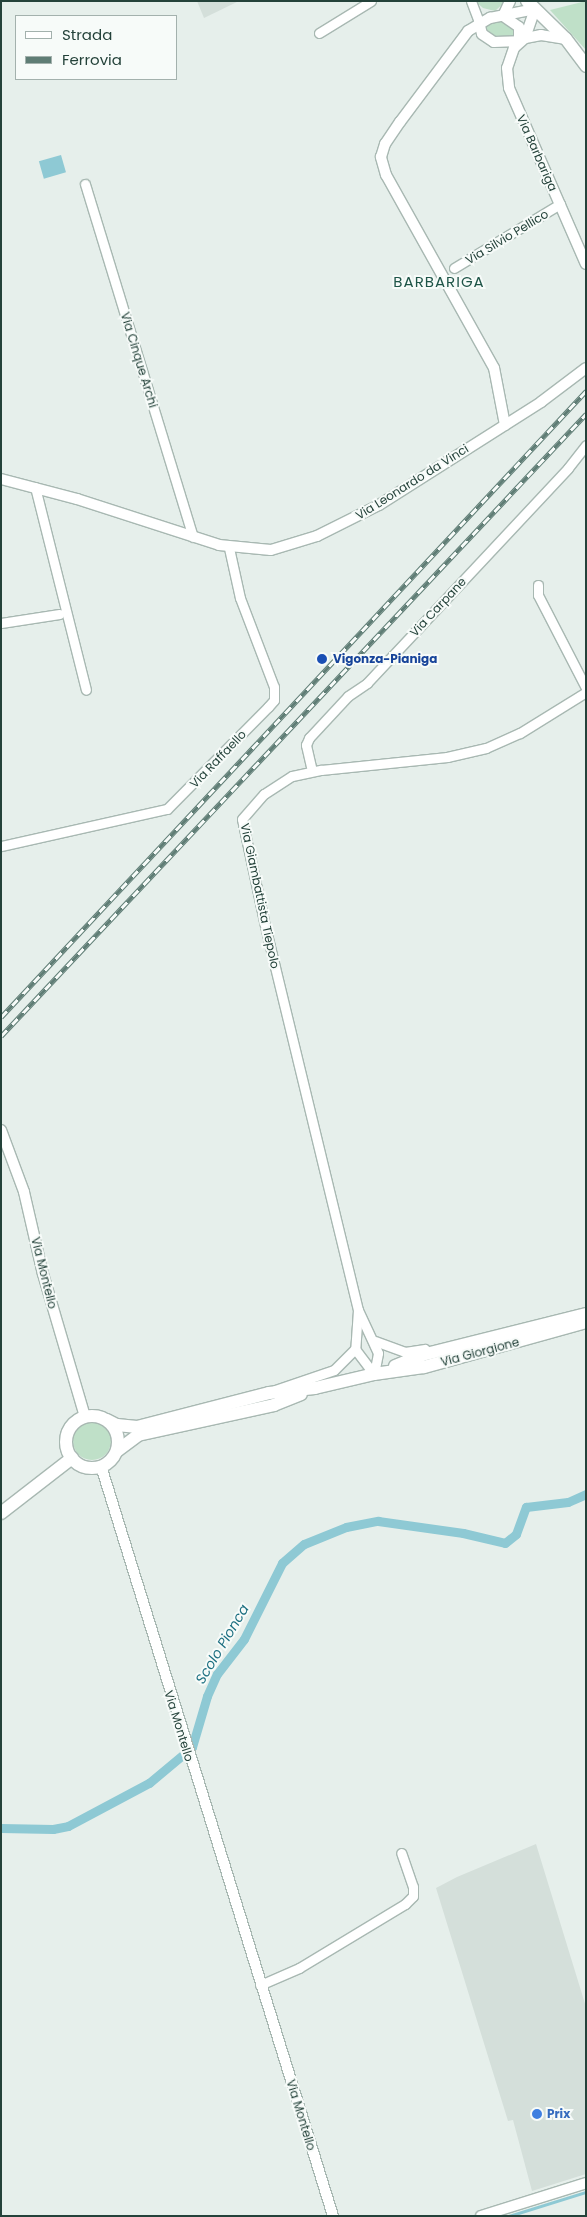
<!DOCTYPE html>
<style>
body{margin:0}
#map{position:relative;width:587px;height:2217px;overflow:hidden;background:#e6efeb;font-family:Poppins,sans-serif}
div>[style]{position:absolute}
.built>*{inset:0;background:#d4dfda}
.green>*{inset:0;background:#bfe0c8}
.round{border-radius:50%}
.water>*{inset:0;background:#8ec9d4;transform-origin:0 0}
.stream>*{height:2.5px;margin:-1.25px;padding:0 1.25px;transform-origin:1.25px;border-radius:1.25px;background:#8ec9d4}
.canal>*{height:9px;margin:-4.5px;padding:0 4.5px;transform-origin:4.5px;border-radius:4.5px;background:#8ec9d4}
.roads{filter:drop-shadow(1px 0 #a8b8b2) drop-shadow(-1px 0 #a8b8b2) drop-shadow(0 1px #a8b8b2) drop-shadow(0 -1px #a8b8b2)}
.minor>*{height:9px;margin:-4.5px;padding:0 4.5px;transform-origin:4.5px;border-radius:4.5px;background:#fff}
.tertiary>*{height:10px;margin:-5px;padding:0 5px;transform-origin:5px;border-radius:5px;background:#fff}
.secondary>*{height:12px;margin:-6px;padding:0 6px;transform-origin:6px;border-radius:6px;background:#fff}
.secondary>.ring{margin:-6px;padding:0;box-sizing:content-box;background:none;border:12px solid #fff;border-radius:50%}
.rail>*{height:4.5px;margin-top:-2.25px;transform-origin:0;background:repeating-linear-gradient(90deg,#f7fbf9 0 8px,#5f7d75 0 16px);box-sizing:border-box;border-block:1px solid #5f7d75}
.dots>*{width:14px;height:14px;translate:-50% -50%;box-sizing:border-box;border:2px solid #f7fbf9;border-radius:50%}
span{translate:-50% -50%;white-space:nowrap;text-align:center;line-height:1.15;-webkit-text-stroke:4px #f7fbf9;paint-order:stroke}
.street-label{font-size:12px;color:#24423a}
.transit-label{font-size:12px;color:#164399;font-weight:700}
.left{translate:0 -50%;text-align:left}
.shop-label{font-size:12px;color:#366cbe;font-weight:700}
.water-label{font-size:14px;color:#1c6f80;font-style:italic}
.quarter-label{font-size:15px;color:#1f5548;letter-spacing:1px}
.frame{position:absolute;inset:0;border:2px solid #24423a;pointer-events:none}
.legend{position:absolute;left:15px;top:15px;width:162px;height:65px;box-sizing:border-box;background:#f7fbf9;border:1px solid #a3b1ad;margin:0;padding:6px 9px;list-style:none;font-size:15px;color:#24423a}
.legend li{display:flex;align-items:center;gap:10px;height:25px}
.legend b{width:25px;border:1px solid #a3b1ad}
</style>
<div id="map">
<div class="built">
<div style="clip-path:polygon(197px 1px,239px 1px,204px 18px)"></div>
<div style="clip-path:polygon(536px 1844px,586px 2007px,586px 2174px,532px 2191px,513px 2120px,508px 2121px,436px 1888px,457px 1877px)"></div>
</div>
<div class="green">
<div style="clip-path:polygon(475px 1px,506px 1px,495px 11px,483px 8px)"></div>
<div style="clip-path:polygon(586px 1px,586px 50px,550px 10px)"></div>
<div style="clip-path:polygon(503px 21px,516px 29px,514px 38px,497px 38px,485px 28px,488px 22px)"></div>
<div class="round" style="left:73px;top:1422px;width:38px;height:38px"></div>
</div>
<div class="water">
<div style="left:61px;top:155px;width:18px;height:23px;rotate:74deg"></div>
</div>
<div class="stream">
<div style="left:509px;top:2216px;width:81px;rotate:-17.3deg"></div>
</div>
<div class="canal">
<div style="left:1px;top:1828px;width:52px;rotate:1.1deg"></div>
<div style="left:53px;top:1829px;width:15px;rotate:-11deg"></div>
<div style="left:68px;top:1826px;width:92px;rotate:-28deg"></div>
<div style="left:149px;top:1783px;width:56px;rotate:-39.9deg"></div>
<div style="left:192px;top:1747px;width:53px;rotate:-73.6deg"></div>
<div style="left:207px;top:1696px;width:24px;rotate:-66deg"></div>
<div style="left:217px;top:1674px;width:44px;rotate:-52.4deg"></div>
<div style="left:244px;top:1639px;width:85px;rotate:-63.4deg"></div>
<div style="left:282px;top:1563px;width:29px;rotate:-41deg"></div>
<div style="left:304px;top:1544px;width:45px;rotate:-22deg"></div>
<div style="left:346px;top:1527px;width:33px;rotate:-11deg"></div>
<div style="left:378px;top:1521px;width:86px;rotate:8deg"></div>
<div style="left:463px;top:1533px;width:43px;rotate:13.4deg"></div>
<div style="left:505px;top:1543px;width:14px;rotate:-39deg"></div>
<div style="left:516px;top:1534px;width:29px;rotate:-70deg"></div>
<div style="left:526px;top:1507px;width:42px;rotate:-6.8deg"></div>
<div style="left:568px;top:1502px;width:20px;rotate:-24deg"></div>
</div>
<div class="roads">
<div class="minor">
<div style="left:471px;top:1px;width:22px;rotate:69deg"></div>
<div style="left:319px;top:33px;width:61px;rotate:-31.6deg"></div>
<div style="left:85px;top:184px;width:369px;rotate:73deg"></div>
<div style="left:454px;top:268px;width:124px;rotate:-31.1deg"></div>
<div style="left:35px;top:487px;width:209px;rotate:75.9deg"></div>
<div style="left:538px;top:585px;width:10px;rotate:90deg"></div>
<div style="left:538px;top:595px;width:105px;rotate:62.7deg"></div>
<div style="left:1px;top:623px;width:59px;rotate:-8.8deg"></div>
<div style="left:312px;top:771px;width:27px;rotate:-103deg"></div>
<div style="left:306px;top:745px;width:8px;rotate:-67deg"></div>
<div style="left:309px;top:738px;width:57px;rotate:-47.1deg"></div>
<div style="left:348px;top:696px;width:23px;rotate:-34deg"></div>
<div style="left:367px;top:683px;width:294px;rotate:-46.9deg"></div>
<div style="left:568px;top:468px;width:29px;rotate:-52deg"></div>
<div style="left:1px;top:846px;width:170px;rotate:-12.6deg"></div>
<div style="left:167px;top:809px;width:144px;rotate:-45.3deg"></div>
<div style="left:268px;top:707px;width:9px;rotate:-49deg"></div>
<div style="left:274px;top:700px;width:13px;rotate:-90deg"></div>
<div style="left:274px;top:687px;width:95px;rotate:-110.9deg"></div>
<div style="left:240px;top:598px;width:51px;rotate:-102.4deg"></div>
<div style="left:358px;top:1310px;width:39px;rotate:94deg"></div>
<div style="left:355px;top:1349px;width:31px;rotate:53deg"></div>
<div style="left:374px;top:1374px;width:21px;rotate:-79deg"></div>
<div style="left:378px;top:1353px;width:47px;rotate:-114.9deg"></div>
<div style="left:358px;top:1310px;width:400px;rotate:-103.6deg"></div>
<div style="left:264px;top:921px;width:104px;rotate:-102.2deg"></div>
<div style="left:242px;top:819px;width:33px;rotate:-49deg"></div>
<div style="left:264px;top:794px;width:33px;rotate:-33deg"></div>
<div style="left:292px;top:776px;width:30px;rotate:-12deg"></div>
<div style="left:321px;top:770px;width:127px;rotate:-5.9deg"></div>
<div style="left:447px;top:757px;width:40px;rotate:-13deg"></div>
<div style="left:486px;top:748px;width:37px;rotate:-24deg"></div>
<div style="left:520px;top:733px;width:78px;rotate:-31.8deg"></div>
<div style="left:375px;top:1341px;width:32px;rotate:20deg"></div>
<div style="left:405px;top:1352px;width:20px;rotate:-9deg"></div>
<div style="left:275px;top:1390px;width:62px;rotate:-18.7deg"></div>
<div style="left:334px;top:1370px;width:30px;rotate:-45deg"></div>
<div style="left:260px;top:1985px;width:43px;rotate:-23.6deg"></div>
<div style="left:299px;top:1968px;width:124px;rotate:-31.1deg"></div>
<div style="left:405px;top:1904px;width:11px;rotate:-45deg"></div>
<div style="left:413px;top:1896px;width:9px;rotate:-90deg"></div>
<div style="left:413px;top:1887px;width:36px;rotate:-109deg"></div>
</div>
<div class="tertiary">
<div style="left:503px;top:16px;width:17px;rotate:-65deg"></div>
<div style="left:479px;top:22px;width:12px;rotate:76deg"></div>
<div style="left:482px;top:34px;width:14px;rotate:34deg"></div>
<div style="left:494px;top:42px;width:25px;rotate:-2deg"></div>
<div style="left:519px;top:41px;width:14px;rotate:-90deg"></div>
<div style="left:519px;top:27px;width:19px;rotate:-145deg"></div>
<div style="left:525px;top:38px;width:31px;rotate:-71deg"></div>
<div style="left:566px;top:39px;width:25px;rotate:-171deg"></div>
<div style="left:541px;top:35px;width:16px;rotate:169deg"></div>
<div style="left:525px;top:38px;width:15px;rotate:138deg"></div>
<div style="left:514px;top:48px;width:21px;rotate:109deg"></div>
<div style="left:507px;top:68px;width:20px;rotate:84deg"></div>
<div style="left:509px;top:88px;width:192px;rotate:66.4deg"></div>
<div style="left:505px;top:425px;width:58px;rotate:-100.9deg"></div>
<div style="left:494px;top:368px;width:221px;rotate:-119.2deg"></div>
<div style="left:386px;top:175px;width:19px;rotate:-106deg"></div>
<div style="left:381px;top:157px;width:14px;rotate:-73deg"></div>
<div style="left:385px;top:144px;width:27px;rotate:-56deg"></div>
<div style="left:400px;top:122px;width:114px;rotate:-53.2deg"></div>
<div style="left:468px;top:31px;width:26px;rotate:-31deg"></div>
<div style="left:490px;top:18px;width:46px;rotate:-11.3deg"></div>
<div style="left:1px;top:479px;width:79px;rotate:14.7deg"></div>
<div style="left:77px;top:499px;width:149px;rotate:17.9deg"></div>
<div style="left:219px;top:545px;width:52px;rotate:5.5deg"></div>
<div style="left:271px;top:550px;width:48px;rotate:-16.9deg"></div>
<div style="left:317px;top:536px;width:69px;rotate:-26.6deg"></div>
<div style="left:379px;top:505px;width:192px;rotate:-32.4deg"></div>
<div style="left:541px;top:402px;width:56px;rotate:-37.1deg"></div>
<div style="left:1px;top:1130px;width:66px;rotate:69.6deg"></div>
<div style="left:24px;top:1192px;width:84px;rotate:77deg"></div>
<div style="left:43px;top:1274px;width:149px;rotate:73.6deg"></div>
<div style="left:101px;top:1466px;width:785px;rotate:72.81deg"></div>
<div style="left:481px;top:2216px;width:110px;rotate:-17.4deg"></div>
</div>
<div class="secondary">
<div style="left:527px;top:1px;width:54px;rotate:44.3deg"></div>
<div style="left:566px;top:39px;width:34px;rotate:53deg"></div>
<div style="left:395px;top:1366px;width:29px;rotate:-22deg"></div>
<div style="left:422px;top:1355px;width:169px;rotate:-14deg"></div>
<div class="ring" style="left:66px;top:1416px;width:40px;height:40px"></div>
<div style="left:107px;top:1420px;width:11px;rotate:27deg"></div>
<div style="left:117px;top:1425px;width:20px;rotate:6deg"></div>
<div style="left:137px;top:1427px;width:136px;rotate:-14.4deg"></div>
<div style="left:269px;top:1393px;width:46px;rotate:-6.2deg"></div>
<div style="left:315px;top:1388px;width:61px;rotate:-13.3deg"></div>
<div style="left:374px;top:1374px;width:50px;rotate:-8deg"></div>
<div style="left:424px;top:1367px;width:168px;rotate:-15.5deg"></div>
<div style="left:117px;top:1451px;width:26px;rotate:-37deg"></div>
<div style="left:138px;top:1435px;width:139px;rotate:-12.4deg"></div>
<div style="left:274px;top:1405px;width:29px;rotate:-22deg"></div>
<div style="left:1px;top:1513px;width:90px;rotate:-37.8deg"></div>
</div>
</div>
<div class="rail">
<div style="left:1px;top:1017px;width:857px;rotate:-46.94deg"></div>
<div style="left:1px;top:1036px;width:854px;rotate:-46.76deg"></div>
</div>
<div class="dots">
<div style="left:322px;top:659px;background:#1a4fb4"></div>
<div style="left:537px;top:2114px;background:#3f7fe0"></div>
</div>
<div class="street-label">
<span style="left:537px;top:153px;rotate:66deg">Via Barbariga</span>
<span style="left:507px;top:237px;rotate:-31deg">Via Silvio Pellico</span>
<span style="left:139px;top:360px;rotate:73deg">Via Cinque Archi</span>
<span style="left:412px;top:482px;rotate:-32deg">Via Leonardo da Vinci</span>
<span style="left:438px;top:607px;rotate:-47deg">Via Carpane</span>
<span style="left:218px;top:759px;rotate:-46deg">Via Raffaello</span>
<span style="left:260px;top:896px;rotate:78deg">Via Giambattista Tiepolo</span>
<span style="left:44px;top:1273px;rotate:76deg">Via Montello</span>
<span style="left:480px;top:1352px;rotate:-15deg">Via Giorgione</span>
<span style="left:179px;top:1726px;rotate:73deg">Via Montello</span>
<span style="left:301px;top:2115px;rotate:73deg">Via Montello</span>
</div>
<div class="transit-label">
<span class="left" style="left:333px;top:659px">Vigonza-Pianiga</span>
</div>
<div class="shop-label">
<span class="left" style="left:547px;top:2114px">Prix</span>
</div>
<div class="water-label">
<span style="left:222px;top:1644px;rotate:-59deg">Scolo Pionca</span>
</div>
<div class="quarter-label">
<span style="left:439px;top:282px">BARBARIGA</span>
</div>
<div class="frame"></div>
<ul class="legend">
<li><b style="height:6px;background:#fff"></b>Strada</li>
<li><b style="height:6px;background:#5f7d75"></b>Ferrovia</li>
</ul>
</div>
